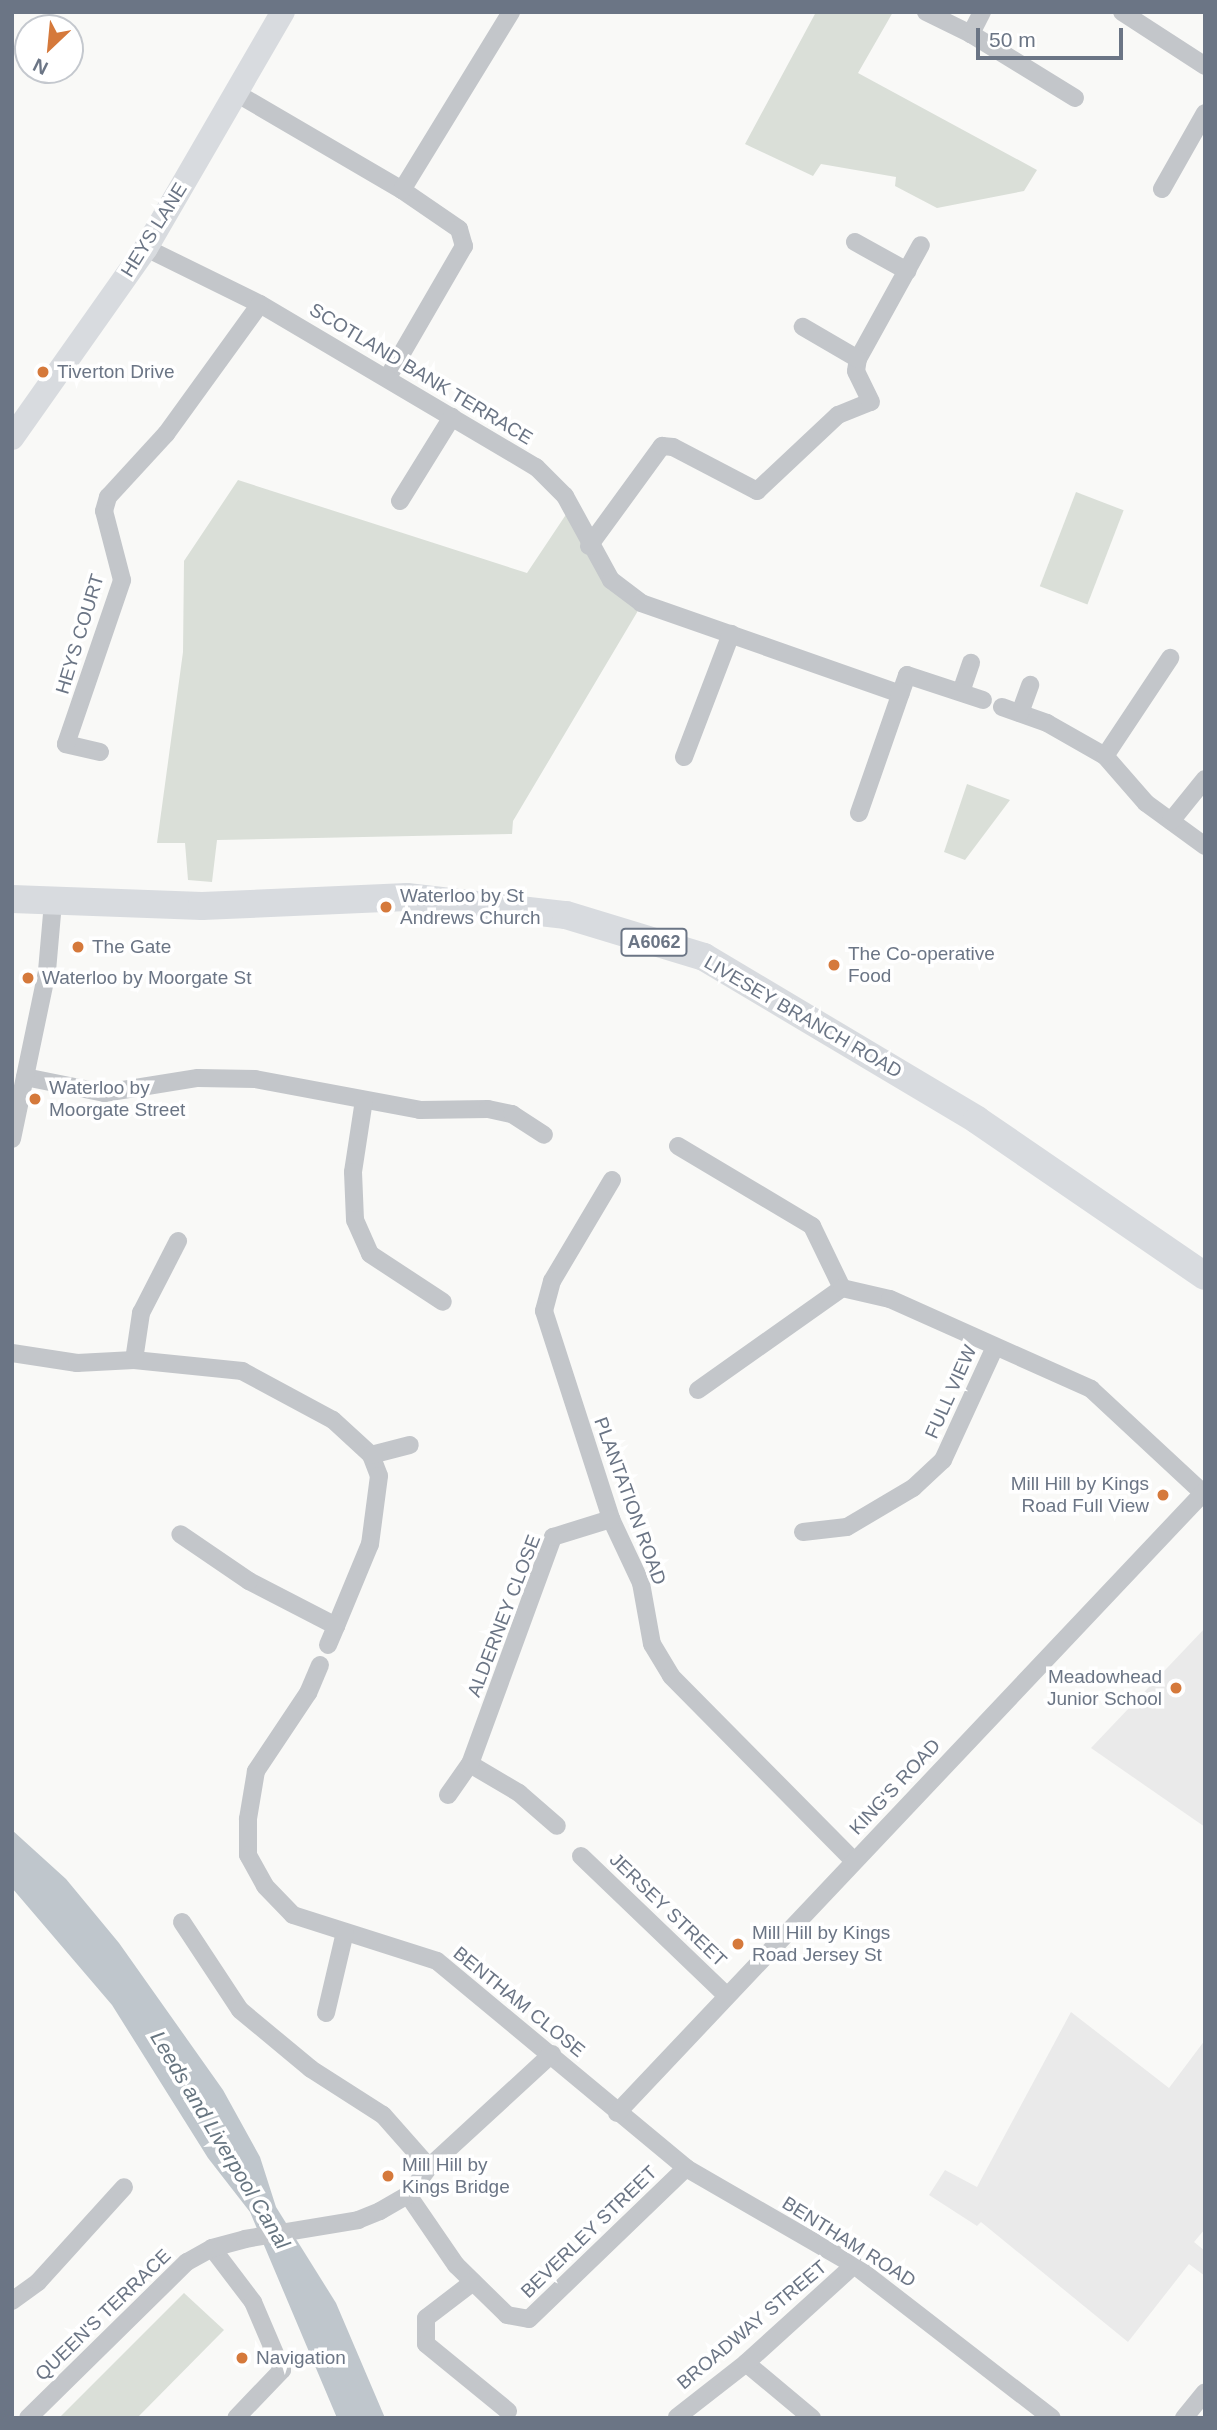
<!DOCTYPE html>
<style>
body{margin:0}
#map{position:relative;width:1217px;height:2430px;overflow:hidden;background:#f9f9f7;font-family:Arial,sans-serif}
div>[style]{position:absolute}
.built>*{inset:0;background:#eaeaea}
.green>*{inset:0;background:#dadfd8;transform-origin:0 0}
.water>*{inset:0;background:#bfc6cc}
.street>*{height:18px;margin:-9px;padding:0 9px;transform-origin:9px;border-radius:9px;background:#c3c6ca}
.secondary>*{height:24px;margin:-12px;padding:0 12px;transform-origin:12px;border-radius:12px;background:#d8dbdf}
.primary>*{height:28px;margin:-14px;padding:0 14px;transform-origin:14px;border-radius:14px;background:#d8dbdf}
.dots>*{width:19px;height:19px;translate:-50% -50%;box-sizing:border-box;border:4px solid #fff;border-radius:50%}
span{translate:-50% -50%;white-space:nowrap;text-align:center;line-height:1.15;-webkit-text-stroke:7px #fff;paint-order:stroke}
.shield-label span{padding:2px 5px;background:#fff;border:2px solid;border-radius:5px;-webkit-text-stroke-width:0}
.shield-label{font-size:18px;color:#6b7585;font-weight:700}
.street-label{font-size:19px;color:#6b7585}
.poi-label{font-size:19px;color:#6b7585}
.left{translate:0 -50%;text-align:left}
.right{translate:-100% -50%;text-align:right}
.water-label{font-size:21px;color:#677580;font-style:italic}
.frame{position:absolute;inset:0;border:14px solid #6b7585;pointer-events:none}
.north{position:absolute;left:14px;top:14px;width:70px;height:70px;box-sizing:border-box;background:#fff;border:2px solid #c4c8ce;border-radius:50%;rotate:206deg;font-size:19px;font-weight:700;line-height:28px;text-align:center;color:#6b7585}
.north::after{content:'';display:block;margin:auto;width:24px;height:32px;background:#d5793b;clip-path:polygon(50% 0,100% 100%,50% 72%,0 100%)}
.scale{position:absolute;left:976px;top:28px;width:147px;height:32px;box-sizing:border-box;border:4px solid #6b7585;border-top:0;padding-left:9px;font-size:21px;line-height:24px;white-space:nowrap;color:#6b7585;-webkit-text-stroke:5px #fff;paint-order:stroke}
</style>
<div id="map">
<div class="built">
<div style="clip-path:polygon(1205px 1628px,1205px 1827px,1091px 1748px)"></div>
<div style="clip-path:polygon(1071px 2012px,1169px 2088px,1205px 2040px,1205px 2229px,1194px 2242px,1205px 2251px,1205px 2276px,1189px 2264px,1128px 2342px,981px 2222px,977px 2226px,929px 2195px,945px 2170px,977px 2187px)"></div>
</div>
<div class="green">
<div style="clip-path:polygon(816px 12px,893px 12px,858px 73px,1037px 170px,1024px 191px,937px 208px,895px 186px,896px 177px,821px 164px,813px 176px,745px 144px)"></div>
<div style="clip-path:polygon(238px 480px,527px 573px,567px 513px,639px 609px,513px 821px,512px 834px,217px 840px,212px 882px,188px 880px,185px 843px,157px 843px,183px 652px,184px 561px)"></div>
<div style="left:1076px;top:492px;width:51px;height:101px;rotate:21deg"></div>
<div style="clip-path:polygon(967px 784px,1010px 800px,965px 860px,944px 852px)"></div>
<div style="clip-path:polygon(184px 2293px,224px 2330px,137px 2418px,59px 2418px)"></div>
</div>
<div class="water">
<div style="clip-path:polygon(12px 1830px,66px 1879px,119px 1943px,223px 2090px,260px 2157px,276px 2207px,336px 2303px,385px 2418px,337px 2418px,250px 2212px,208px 2158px,112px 2005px,12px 1888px)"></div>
</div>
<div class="street">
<div style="left:926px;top:12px;width:50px;rotate:26.1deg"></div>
<div style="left:982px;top:12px;width:25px;rotate:117deg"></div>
<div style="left:971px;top:34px;width:122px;rotate:31.6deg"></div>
<div style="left:1122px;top:12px;width:99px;rotate:33deg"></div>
<div style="left:236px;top:93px;width:192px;rotate:30.3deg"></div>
<div style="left:402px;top:190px;width:69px;rotate:34.4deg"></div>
<div style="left:459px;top:229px;width:18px;rotate:74deg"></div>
<div style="left:464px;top:246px;width:151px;rotate:120.1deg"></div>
<div style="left:1162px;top:189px;width:87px;rotate:-60.5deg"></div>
<div style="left:402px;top:190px;width:209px;rotate:-58.5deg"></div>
<div style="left:855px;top:242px;width:60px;rotate:29.1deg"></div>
<div style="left:146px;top:248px;width:127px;rotate:26.2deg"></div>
<div style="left:260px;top:304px;width:321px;rotate:30.6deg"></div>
<div style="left:536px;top:467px;width:41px;rotate:45deg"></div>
<div style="left:565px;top:496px;width:96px;rotate:61.3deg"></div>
<div style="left:611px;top:580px;width:38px;rotate:37deg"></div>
<div style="left:641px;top:603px;width:275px;rotate:19.3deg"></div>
<div style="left:858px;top:359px;width:130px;rotate:-61.1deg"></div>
<div style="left:400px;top:501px;width:99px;rotate:-58.2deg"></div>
<div style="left:589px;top:546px;width:124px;rotate:-53.9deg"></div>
<div style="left:662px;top:446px;width:11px;rotate:5deg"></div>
<div style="left:673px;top:447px;width:95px;rotate:27.6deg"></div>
<div style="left:757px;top:491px;width:111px;rotate:-43.2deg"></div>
<div style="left:838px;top:415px;width:35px;rotate:-22deg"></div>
<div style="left:871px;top:402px;width:34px;rotate:-116deg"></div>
<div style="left:856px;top:371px;width:12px;rotate:-81deg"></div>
<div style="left:858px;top:359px;width:64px;rotate:-149.8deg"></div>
<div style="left:961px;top:692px;width:31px;rotate:-71deg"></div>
<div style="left:1002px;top:707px;width:48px;rotate:19.6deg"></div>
<div style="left:1047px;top:723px;width:67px;rotate:29.6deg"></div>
<div style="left:1105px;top:756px;width:62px;rotate:48.9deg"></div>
<div style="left:1146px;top:803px;width:73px;rotate:36.1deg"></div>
<div style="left:1020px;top:713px;width:30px;rotate:-70deg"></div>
<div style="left:100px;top:752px;width:35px;rotate:-167deg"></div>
<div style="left:66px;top:744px;width:173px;rotate:-71.1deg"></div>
<div style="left:122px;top:580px;width:71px;rotate:-104.6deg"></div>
<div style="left:104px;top:511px;width:15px;rotate:-74deg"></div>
<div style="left:108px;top:497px;width:86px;rotate:-47.4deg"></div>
<div style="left:166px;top:434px;width:160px;rotate:-54.1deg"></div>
<div style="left:1105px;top:756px;width:118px;rotate:-56.4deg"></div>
<div style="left:684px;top:757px;width:132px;rotate:-69.1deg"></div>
<div style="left:859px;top:813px;width:146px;rotate:-70.8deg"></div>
<div style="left:907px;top:675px;width:80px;rotate:18.2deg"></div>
<div style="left:1171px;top:821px;width:54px;rotate:-51deg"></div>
<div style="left:25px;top:1077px;width:81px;rotate:11.4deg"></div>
<div style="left:104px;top:1093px;width:95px;rotate:-9.1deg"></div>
<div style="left:198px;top:1078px;width:57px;rotate:1deg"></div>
<div style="left:255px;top:1079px;width:168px;rotate:10.6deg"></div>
<div style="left:420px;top:1110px;width:68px;rotate:-0.8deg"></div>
<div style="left:488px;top:1109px;width:25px;rotate:12deg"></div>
<div style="left:512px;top:1114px;width:38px;rotate:33deg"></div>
<div style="left:364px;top:1100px;width:73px;rotate:98.7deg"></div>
<div style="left:353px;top:1172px;width:48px;rotate:87.6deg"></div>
<div style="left:355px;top:1220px;width:37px;rotate:66deg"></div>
<div style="left:370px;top:1254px;width:87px;rotate:33.3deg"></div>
<div style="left:12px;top:1139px;width:172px;rotate:-78.2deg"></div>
<div style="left:47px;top:971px;width:69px;rotate:-85deg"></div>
<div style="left:678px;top:1146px;width:156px;rotate:30.8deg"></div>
<div style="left:812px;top:1226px;width:69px;rotate:64.2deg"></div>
<div style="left:612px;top:1180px;width:117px;rotate:120.7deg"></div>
<div style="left:552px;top:1281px;width:31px;rotate:105deg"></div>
<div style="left:544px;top:1311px;width:219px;rotate:72.1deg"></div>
<div style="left:611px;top:1519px;width:71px;rotate:64.9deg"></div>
<div style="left:641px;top:1583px;width:62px;rotate:79.8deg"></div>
<div style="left:652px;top:1644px;width:37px;rotate:59deg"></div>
<div style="left:671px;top:1676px;width:260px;rotate:45.3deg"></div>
<div style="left:12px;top:1353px;width:66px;rotate:8.7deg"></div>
<div style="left:77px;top:1363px;width:57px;rotate:-3deg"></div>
<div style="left:134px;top:1360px;width:109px;rotate:5.8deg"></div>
<div style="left:242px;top:1371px;width:103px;rotate:28.3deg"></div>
<div style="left:333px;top:1420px;width:52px;rotate:42.6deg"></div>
<div style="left:371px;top:1455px;width:22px;rotate:69deg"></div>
<div style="left:379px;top:1476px;width:69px;rotate:97.5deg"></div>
<div style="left:370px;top:1544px;width:89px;rotate:112.5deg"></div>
<div style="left:336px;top:1626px;width:98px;rotate:-152.7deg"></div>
<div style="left:249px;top:1581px;width:83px;rotate:-145.7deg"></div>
<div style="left:134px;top:1360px;width:48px;rotate:-81.5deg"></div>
<div style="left:141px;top:1313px;width:81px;rotate:-62.8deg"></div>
<div style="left:698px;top:1390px;width:176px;rotate:-35.3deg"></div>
<div style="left:842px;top:1288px;width:49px;rotate:12.9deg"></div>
<div style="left:890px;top:1299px;width:220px;rotate:24.1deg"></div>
<div style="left:1091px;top:1389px;width:153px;rotate:42.9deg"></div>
<div style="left:371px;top:1455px;width:40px;rotate:-14.4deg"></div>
<div style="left:803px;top:1532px;width:44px;rotate:-6.5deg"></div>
<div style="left:847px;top:1527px;width:77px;rotate:-30.6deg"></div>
<div style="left:913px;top:1488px;width:41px;rotate:-43deg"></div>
<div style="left:943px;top:1460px;width:124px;rotate:-65.3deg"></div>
<div style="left:328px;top:1645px;width:21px;rotate:-67deg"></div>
<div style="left:320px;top:1665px;width:30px;rotate:113deg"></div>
<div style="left:308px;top:1693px;width:94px;rotate:123.7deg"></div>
<div style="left:256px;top:1771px;width:49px;rotate:99.5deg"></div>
<div style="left:248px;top:1819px;width:36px;rotate:90deg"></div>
<div style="left:248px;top:1855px;width:35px;rotate:61deg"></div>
<div style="left:265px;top:1886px;width:40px;rotate:46deg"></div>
<div style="left:293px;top:1915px;width:151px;rotate:17.7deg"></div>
<div style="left:437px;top:1961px;width:324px;rotate:39.7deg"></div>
<div style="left:686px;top:2168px;width:194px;rotate:30deg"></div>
<div style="left:854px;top:2265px;width:250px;rotate:37.7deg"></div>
<div style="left:470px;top:1764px;width:57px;rotate:30.6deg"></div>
<div style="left:519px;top:1793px;width:50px;rotate:41deg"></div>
<div style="left:448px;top:1795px;width:38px;rotate:-55deg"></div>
<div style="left:470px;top:1764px;width:242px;rotate:-69.9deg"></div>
<div style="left:553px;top:1537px;width:61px;rotate:-17.2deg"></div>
<div style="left:581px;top:1856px;width:199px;rotate:43.8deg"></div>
<div style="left:182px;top:1922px;width:105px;rotate:56.6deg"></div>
<div style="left:240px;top:2010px;width:92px;rotate:39.7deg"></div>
<div style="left:311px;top:2069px;width:85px;rotate:32.6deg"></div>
<div style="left:383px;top:2115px;width:69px;rotate:48.5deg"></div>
<div style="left:326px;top:2013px;width:83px;rotate:-76.8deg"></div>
<div style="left:617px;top:2113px;width:856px;rotate:-46.61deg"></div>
<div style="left:408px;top:2195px;width:85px;rotate:55.6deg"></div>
<div style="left:456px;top:2265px;width:71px;rotate:44.4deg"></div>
<div style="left:507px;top:2315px;width:22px;rotate:10deg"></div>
<div style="left:529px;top:2319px;width:218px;rotate:-43.9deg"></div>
<div style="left:212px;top:2248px;width:68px;rotate:52.8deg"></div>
<div style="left:253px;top:2302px;width:74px;rotate:66.9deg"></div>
<div style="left:282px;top:2370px;width:66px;rotate:133.8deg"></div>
<div style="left:473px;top:2282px;width:59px;rotate:142.5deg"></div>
<div style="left:426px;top:2318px;width:26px;rotate:90deg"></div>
<div style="left:426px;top:2344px;width:106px;rotate:39.3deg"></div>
<div style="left:12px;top:2301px;width:32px;rotate:-36deg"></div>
<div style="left:38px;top:2282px;width:128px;rotate:-47.8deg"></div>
<div style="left:746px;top:2363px;width:86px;rotate:39.8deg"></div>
<div style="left:677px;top:2417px;width:88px;rotate:-38deg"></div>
<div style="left:746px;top:2363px;width:146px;rotate:-42.2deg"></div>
<div style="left:28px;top:2418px;width:223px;rotate:-44.5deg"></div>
<div style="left:187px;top:2262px;width:29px;rotate:-29deg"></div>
<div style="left:212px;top:2248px;width:34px;rotate:-15deg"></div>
<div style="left:245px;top:2239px;width:115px;rotate:-9.5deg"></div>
<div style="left:358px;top:2220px;width:24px;rotate:-22deg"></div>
<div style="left:380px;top:2211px;width:32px;rotate:-30deg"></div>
<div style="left:408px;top:2195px;width:35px;rotate:-53deg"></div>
<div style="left:429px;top:2167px;width:167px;rotate:-42.6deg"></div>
<div style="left:1184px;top:2418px;width:33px;rotate:-51deg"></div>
</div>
<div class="secondary">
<div style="left:12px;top:438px;width:232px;rotate:-54.8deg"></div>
<div style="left:146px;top:248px;width:273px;rotate:-59.9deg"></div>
</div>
<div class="primary">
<div style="left:12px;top:899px;width:190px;rotate:2.1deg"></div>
<div style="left:202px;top:906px;width:205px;rotate:-2.5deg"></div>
<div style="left:407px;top:897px;width:160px;rotate:6.5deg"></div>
<div style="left:566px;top:915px;width:144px;rotate:16.9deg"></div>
<div style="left:704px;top:957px;width:318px;rotate:30.8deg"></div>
<div style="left:977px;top:1120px;width:276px;rotate:34.4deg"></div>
</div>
<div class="dots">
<div style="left:43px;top:372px;background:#d5793b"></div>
<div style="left:386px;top:907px;background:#d5793b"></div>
<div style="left:78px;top:947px;background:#d5793b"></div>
<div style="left:834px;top:965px;background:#d5793b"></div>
<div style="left:28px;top:978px;background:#d5793b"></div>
<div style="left:35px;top:1099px;background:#d5793b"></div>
<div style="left:1163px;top:1495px;background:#d5793b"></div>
<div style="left:1176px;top:1688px;background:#d5793b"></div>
<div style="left:738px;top:1944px;background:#d5793b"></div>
<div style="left:388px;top:2176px;background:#d5793b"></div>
<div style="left:242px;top:2358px;background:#d5793b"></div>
</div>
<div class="shield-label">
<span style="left:654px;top:942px">A6062</span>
</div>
<div class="street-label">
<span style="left:154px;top:230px;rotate:-58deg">HEYS LANE</span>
<span style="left:421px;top:374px;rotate:31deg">SCOTLAND BANK TERRACE</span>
<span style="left:80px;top:634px;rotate:-73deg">HEYS COURT</span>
<span style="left:803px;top:1017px;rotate:30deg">LIVESEY BRANCH ROAD</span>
<span style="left:951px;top:1392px;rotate:-66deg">FULL VIEW</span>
<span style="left:630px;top:1501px;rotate:70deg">PLANTATION ROAD</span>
<span style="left:504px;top:1616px;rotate:-69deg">ALDERNEY CLOSE</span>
<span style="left:895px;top:1787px;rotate:-47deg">KING'S ROAD</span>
<span style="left:668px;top:1910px;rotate:44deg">JERSEY STREET</span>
<span style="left:519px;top:2002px;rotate:39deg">BENTHAM CLOSE</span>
<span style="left:589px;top:2232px;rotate:-44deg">BEVERLEY STREET</span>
<span style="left:849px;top:2242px;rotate:32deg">BENTHAM ROAD</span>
<span style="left:103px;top:2315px;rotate:-44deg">QUEEN'S TERRACE</span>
<span style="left:752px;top:2325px;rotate:-40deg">BROADWAY STREET</span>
</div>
<div class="poi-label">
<span class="left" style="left:57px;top:372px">Tiverton Drive</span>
<span class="left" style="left:400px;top:907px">Waterloo by St<br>Andrews Church</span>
<span class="left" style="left:92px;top:947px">The Gate</span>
<span class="left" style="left:848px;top:965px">The Co-operative<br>Food</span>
<span class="left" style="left:42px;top:978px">Waterloo by Moorgate St</span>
<span class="left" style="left:49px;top:1099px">Waterloo by<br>Moorgate Street</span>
<span class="right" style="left:1149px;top:1495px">Mill Hill by Kings<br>Road Full View</span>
<span class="right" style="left:1162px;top:1688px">Meadowhead<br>Junior School</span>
<span class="left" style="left:752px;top:1944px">Mill Hill by Kings<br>Road Jersey St</span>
<span class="left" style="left:402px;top:2176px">Mill Hill by<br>Kings Bridge</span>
<span class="left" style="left:256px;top:2358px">Navigation</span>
</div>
<div class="water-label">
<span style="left:220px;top:2140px;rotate:59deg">Leeds and Liverpool Canal</span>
</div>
<div class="frame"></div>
<div class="north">N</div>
<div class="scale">50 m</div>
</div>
